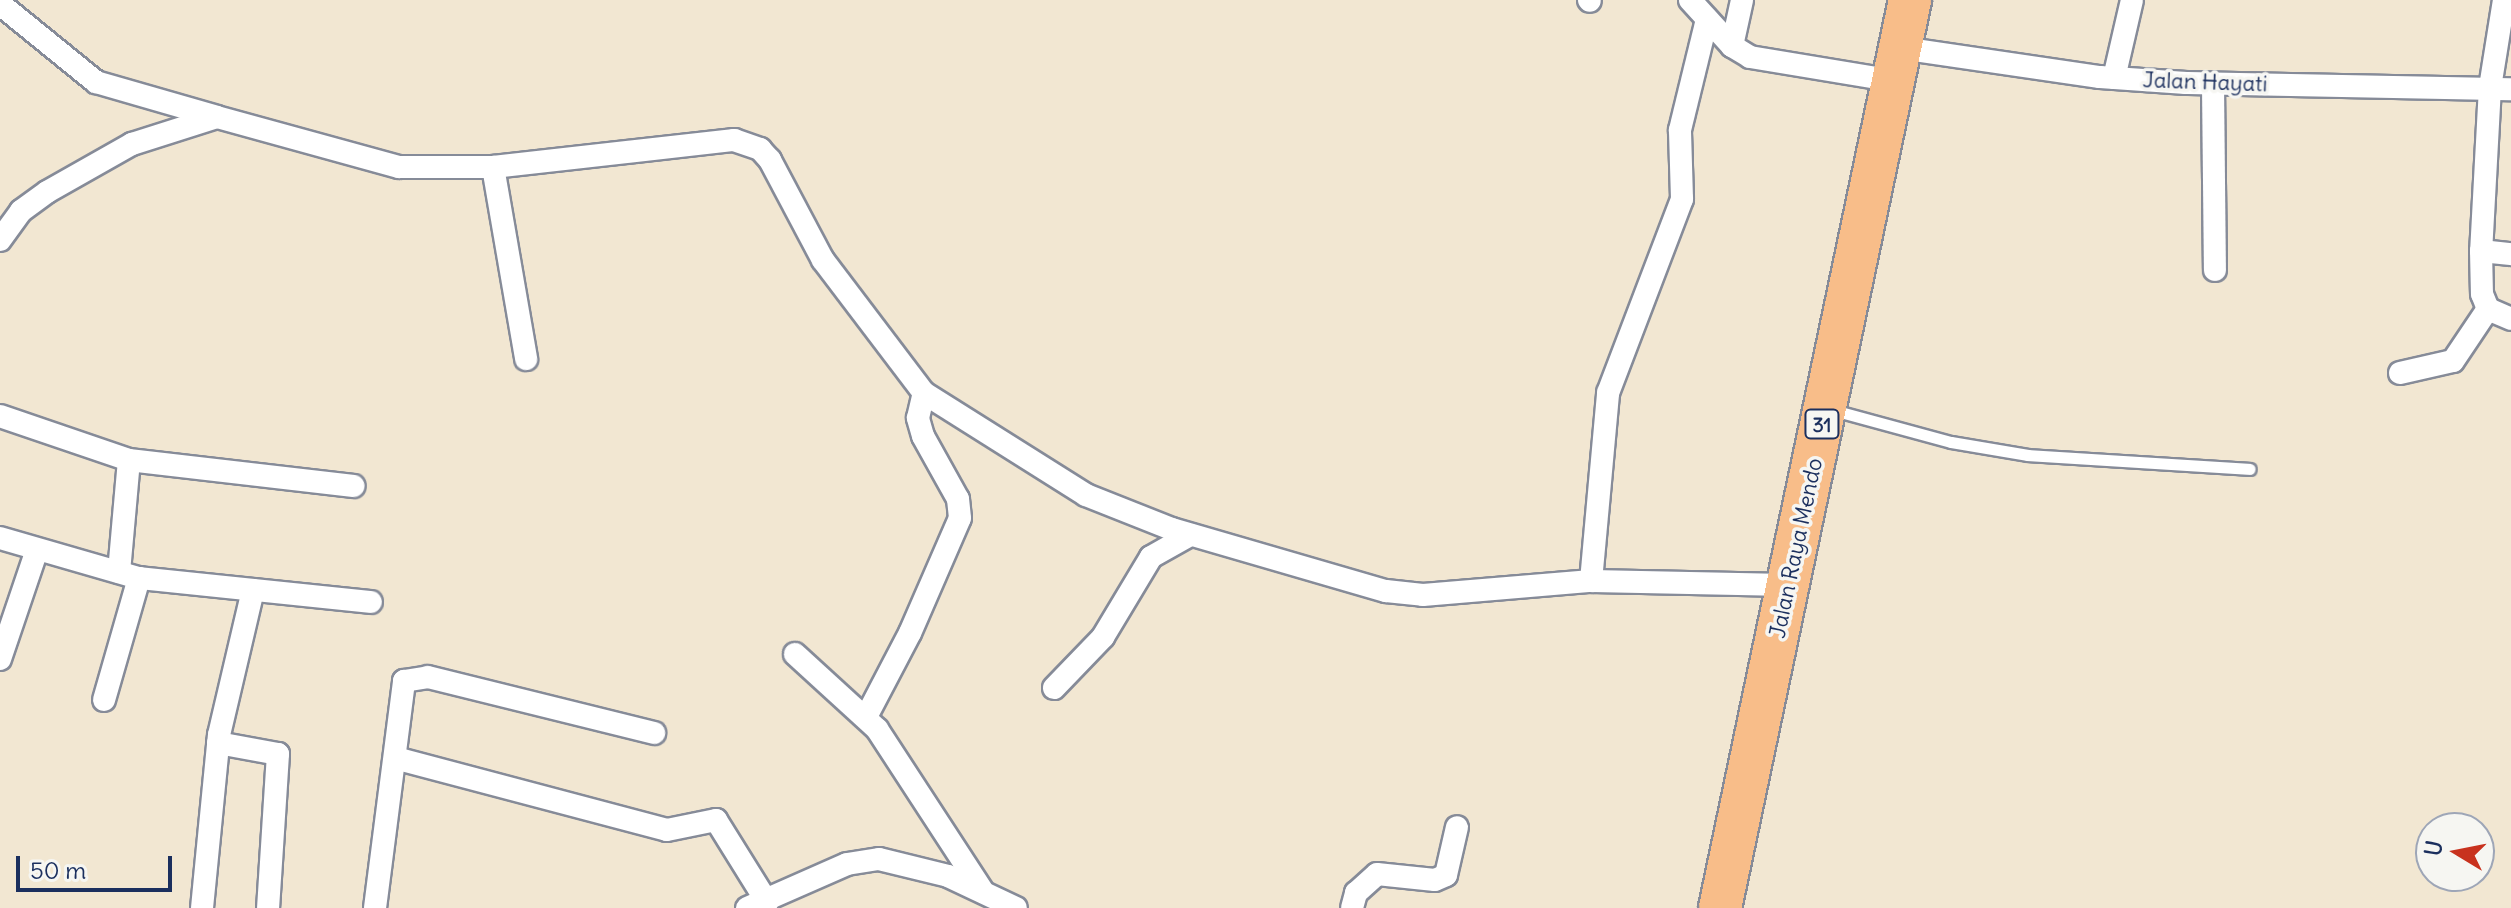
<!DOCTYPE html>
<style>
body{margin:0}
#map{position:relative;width:2511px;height:908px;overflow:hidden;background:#f2e7d2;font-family:Delius,sans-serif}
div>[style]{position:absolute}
.roads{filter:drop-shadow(2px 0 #868b98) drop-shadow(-2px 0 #868b98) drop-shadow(0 2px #868b98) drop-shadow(0 -2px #868b98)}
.lane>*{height:11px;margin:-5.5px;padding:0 5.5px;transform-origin:5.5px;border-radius:5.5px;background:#fff}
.street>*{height:22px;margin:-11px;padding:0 11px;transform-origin:11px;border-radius:11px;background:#fff}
.highway>*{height:42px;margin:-21px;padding:0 21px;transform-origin:21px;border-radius:21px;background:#f8bd89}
span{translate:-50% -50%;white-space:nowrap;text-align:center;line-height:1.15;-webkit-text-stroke:7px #f6f6f2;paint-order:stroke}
.shield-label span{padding:2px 6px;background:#f6f6f2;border:2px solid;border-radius:6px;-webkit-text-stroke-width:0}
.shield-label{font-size:20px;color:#1b2f5e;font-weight:700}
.street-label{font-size:22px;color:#1b2f5e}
.north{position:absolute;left:2415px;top:812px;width:80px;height:80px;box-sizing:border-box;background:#f6f6f2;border:2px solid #9ea6b7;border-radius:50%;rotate:280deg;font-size:22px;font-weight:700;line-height:32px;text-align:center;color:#1b2f5e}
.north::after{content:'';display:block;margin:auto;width:28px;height:36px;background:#c8321e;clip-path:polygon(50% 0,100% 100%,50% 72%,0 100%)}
.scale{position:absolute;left:16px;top:856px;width:156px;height:36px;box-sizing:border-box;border:4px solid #1b2f5e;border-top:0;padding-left:10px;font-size:24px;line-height:28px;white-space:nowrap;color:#1b2f5e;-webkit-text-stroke:6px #f6f6f2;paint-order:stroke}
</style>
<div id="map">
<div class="roads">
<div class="lane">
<div style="left:1833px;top:410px;width:122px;rotate:15.2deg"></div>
<div style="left:1951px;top:442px;width:78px;rotate:9.6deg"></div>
<div style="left:2028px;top:455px;width:222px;rotate:3.6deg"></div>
</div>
<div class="street">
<div style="left:1589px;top:0;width:1px;rotate:45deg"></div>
<div style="left:1690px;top:0;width:62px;rotate:47.6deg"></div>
<div style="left:1732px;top:46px;width:21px;rotate:31deg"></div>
<div style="left:1750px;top:57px;width:147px;rotate:9.4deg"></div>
<div style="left:2504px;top:0;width:88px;rotate:99.1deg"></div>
<div style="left:2490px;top:87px;width:164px;rotate:93.1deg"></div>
<div style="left:2481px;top:251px;width:43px;rotate:88.7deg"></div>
<div style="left:2482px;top:294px;width:16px;rotate:68deg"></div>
<div style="left:2488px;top:309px;width:25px;rotate:23deg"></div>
<div style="left:0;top:4px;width:124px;rotate:39.1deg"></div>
<div style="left:96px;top:82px;width:123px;rotate:16.1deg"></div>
<div style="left:1732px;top:46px;width:47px;rotate:-77.7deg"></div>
<div style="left:1901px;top:48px;width:201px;rotate:8.3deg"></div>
<div style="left:2100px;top:77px;width:86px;rotate:4deg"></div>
<div style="left:2186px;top:83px;width:325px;rotate:1.1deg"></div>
<div style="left:2114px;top:78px;width:80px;rotate:-77deg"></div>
<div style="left:2213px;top:85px;width:185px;rotate:89.4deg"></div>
<div style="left:493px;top:167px;width:195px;rotate:80.2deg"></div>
<div style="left:0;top:240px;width:36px;rotate:-54deg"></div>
<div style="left:21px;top:211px;width:32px;rotate:-36deg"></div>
<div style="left:47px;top:192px;width:98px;rotate:-29.5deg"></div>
<div style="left:132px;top:144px;width:89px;rotate:-17.6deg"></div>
<div style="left:217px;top:117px;width:189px;rotate:15.4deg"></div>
<div style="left:399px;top:167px;width:94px"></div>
<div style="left:493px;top:167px;width:243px;rotate:-6.4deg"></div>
<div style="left:734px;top:140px;width:28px;rotate:19deg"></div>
<div style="left:760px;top:149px;width:15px;rotate:48deg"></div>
<div style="left:770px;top:160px;width:113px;rotate:62.1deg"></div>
<div style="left:823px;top:260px;width:167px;rotate:52.8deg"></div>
<div style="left:924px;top:393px;width:191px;rotate:32.2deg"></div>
<div style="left:1086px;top:495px;width:92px;rotate:21.6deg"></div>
<div style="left:1172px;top:529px;width:223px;rotate:16.2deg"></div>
<div style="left:1386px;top:591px;width:37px;rotate:6deg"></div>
<div style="left:1423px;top:595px;width:169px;rotate:-4.8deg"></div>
<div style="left:1591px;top:581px;width:197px;rotate:1.2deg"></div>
<div style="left:2481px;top:251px;width:30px;rotate:6deg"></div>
<div style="left:2400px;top:373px;width:54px;rotate:-12.8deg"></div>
<div style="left:2453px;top:361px;width:63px;rotate:-56.1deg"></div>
<div style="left:0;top:416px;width:136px;rotate:18.8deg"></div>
<div style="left:129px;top:460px;width:226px;rotate:6.6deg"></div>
<div style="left:0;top:538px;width:145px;rotate:16.1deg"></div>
<div style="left:139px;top:578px;width:233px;rotate:5.9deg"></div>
<div style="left:119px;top:572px;width:112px;rotate:-84.9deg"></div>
<div style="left:1591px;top:581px;width:189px;rotate:-84.8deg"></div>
<div style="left:1608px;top:393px;width:208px;rotate:-69.1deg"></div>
<div style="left:1682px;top:199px;width:69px;rotate:-91.7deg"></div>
<div style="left:1680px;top:130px;width:114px;rotate:-76.3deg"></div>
<div style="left:795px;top:654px;width:111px;rotate:42.4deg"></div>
<div style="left:877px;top:729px;width:192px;rotate:56.9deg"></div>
<div style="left:0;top:659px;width:115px;rotate:-71.3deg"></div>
<div style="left:1054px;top:688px;width:71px;rotate:-46.1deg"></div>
<div style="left:1103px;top:637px;width:93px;rotate:-59deg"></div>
<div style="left:1151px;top:557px;width:45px;rotate:-29.4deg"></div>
<div style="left:104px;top:700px;width:127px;rotate:-74deg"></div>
<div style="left:866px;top:717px;width:95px;rotate:-62.4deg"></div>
<div style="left:910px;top:633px;width:125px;rotate:-66.5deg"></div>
<div style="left:960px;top:518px;width:19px;rotate:-96deg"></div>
<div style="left:958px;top:499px;width:72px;rotate:-119.1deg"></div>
<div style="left:923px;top:436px;width:19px;rotate:-106deg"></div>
<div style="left:918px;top:418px;width:26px;rotate:-77deg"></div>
<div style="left:218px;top:743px;width:61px;rotate:10.4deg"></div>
<div style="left:278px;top:754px;width:154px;rotate:93.7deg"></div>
<div style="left:395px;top:758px;width:281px;rotate:14.8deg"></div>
<div style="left:667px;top:830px;width:50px;rotate:-11.5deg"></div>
<div style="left:716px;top:820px;width:97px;rotate:58.1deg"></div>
<div style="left:202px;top:908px;width:174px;rotate:-84.4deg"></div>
<div style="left:219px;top:735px;width:149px;rotate:-76.8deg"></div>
<div style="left:375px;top:908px;width:229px;rotate:-82.7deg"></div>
<div style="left:404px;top:681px;width:24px;rotate:-9deg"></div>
<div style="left:428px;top:677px;width:233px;rotate:13.9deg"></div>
<div style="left:747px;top:908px;width:109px;rotate:-23.7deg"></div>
<div style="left:847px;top:864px;width:32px;rotate:-9deg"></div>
<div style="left:879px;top:859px;width:71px;rotate:13.8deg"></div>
<div style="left:948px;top:876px;width:75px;rotate:25.2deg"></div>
<div style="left:1352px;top:908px;width:16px;rotate:-75deg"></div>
<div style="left:1356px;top:893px;width:28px;rotate:-42deg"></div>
<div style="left:1377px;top:874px;width:58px;rotate:5.9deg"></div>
<div style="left:1435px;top:880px;width:12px;rotate:-24deg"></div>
<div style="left:1446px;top:875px;width:49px;rotate:-77.1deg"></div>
</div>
<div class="highway">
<div style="left:1720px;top:908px;width:928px;rotate:-78.18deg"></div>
</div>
</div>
<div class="shield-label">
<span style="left:1822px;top:424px">31</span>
</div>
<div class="street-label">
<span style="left:2205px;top:82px;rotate:2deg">Jalan Hayati</span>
<span style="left:1796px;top:548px;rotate:-78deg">Jalan Raya Mendo</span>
</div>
<div class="north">U</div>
<div class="scale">50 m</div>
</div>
